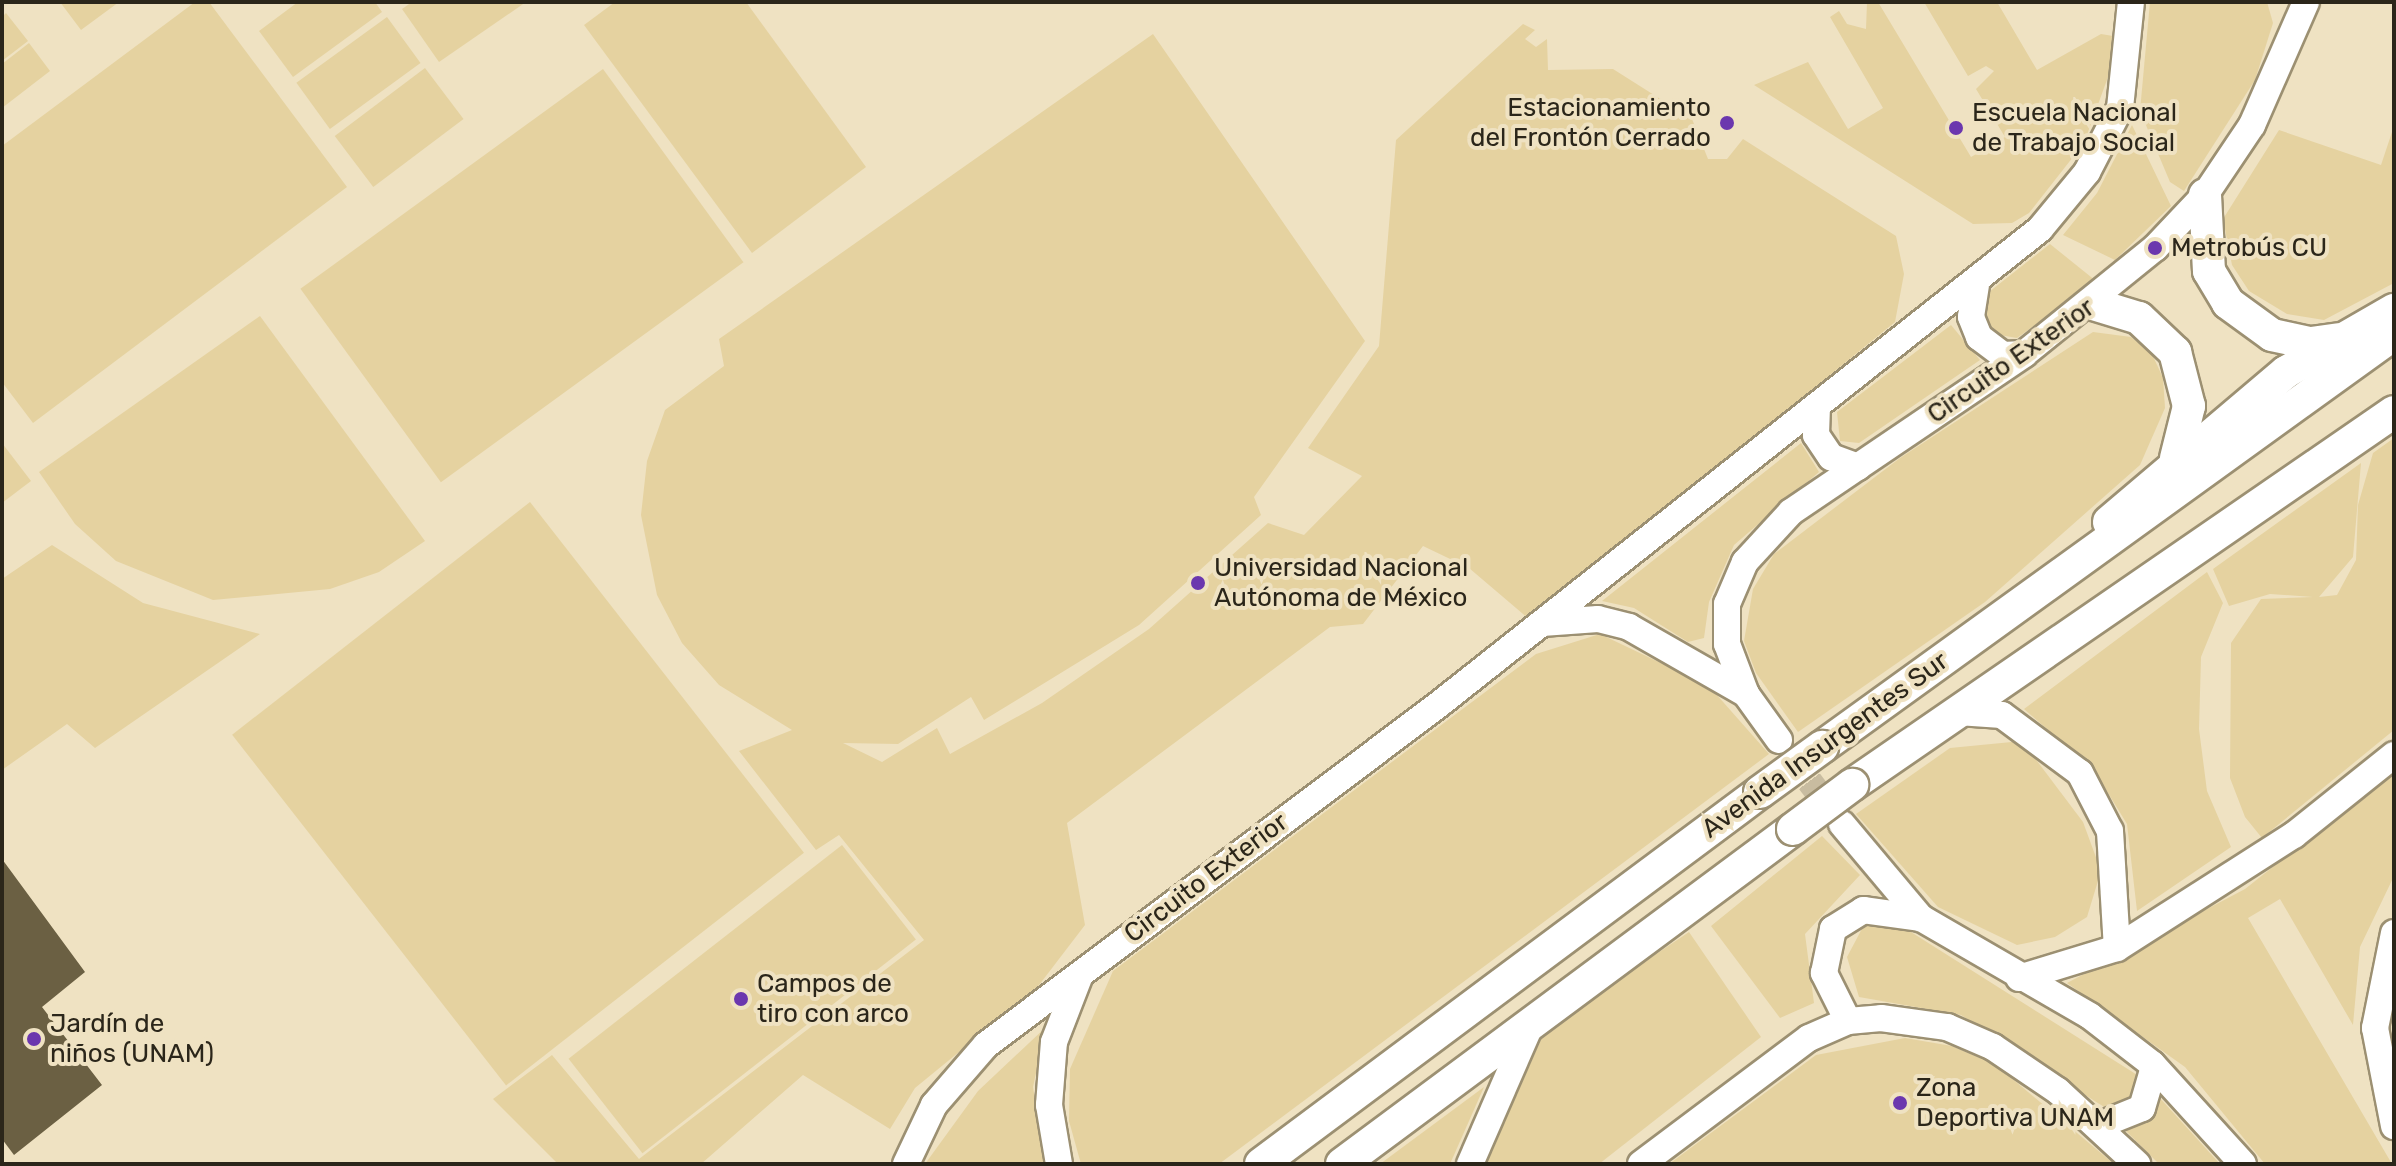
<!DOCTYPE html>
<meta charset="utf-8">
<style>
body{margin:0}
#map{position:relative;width:2396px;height:1166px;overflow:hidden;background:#efe2c2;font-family:Rubik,sans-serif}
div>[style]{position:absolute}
.green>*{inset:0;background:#e5d2a0;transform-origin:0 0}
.building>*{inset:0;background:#6b6043}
.minor-tunnel>*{height:26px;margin-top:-13px;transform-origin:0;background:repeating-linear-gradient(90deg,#c8bca0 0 26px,transparent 0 39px)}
.roads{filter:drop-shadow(2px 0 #9c9072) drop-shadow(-2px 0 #9c9072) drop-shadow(0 2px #9c9072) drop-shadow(0 -2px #9c9072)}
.minor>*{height:26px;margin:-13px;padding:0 13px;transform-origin:13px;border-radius:13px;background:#fff}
.major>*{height:32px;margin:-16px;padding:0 16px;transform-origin:16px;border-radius:16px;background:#fff}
.bridges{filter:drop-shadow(2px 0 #9c9072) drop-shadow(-2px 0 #9c9072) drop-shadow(0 2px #9c9072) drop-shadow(0 -2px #9c9072)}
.major-bridge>*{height:32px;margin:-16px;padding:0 16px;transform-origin:16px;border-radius:16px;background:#fff}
.dots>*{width:22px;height:22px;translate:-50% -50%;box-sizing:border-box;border:4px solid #efe2c2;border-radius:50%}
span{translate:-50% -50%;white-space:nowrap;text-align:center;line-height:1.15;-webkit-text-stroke:8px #efe2c2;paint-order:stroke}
.poi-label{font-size:26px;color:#2b261a}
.right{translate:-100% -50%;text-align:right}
.left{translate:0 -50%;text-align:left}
.street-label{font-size:26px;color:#2b261a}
.frame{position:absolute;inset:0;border:4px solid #2b261a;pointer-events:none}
</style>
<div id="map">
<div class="green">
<div style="clip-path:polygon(60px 2px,119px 2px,81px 30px)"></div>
<div style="clip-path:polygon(195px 2px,209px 2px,347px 187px,33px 423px,2px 382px,2px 146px)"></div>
<div style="clip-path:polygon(298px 2px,375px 2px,382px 12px,293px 77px,259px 31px)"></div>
<div style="clip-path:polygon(412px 2px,526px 2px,439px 62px,402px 9px)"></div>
<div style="clip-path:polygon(615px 2px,746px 2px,866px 167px,752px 253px,584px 25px)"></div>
<div style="clip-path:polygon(1867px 2px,1878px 2px,1971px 157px,2005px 137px,1976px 89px,1994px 71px,1986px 66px,1968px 76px,1924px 2px,1997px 2px,2037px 70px,2101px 34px,2113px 36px,2108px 77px,2084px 143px,2029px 213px,2012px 223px,1973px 224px,1754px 85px,1808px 62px,1848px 129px,1883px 108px,1830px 17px,1839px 11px,1847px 24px,1866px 29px)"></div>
<div style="clip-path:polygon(2150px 2px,2267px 2px,2273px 23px,2255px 80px,2184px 191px,2170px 182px,2140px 111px)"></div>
<div style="clip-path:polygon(6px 13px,28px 41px,2px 61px,2px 17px)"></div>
<div style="left:387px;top:17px;width:57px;height:112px;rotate:54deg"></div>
<div style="clip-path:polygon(1523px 24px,1535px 30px,1525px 39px,1536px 47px,1547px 39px,1548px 70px,1613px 69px,1692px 119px,1708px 159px,1727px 159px,1743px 139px,1896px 236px,1904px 274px,1895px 322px,1530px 620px,1469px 568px,1423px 546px,1363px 624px,1330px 627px,1067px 823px,1085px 925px,1036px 989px,915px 1088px,890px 1129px,803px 1075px,701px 1164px,558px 1164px,493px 1099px,552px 1055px,639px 1159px,924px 940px,839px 835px,816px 850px,739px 751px,792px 730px,719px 685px,682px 643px,657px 595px,641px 515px,647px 461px,665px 410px,724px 366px,719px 339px,1153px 34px,1365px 341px,1254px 497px,1261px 515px,1139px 625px,984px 720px,971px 697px,898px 744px,843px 743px,882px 762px,937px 728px,950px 754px,1042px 703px,1149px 629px,1268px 523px,1304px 535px,1362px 476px,1308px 448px,1379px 346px,1396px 140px)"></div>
<div style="clip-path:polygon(29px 43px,50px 71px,2px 108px,2px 64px)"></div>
<div style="left:425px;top:68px;width:64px;height:113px;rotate:53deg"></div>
<div style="left:603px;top:69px;width:239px;height:374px;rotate:54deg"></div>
<div style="clip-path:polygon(2132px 125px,2171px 206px,2115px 260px,2063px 235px,2097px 193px)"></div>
<div style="clip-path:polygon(2394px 126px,2394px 283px,2324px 320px,2287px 314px,2249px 291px,2232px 265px,2223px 219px,2279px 130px,2381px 165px)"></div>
<div style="clip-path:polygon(2050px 244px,2096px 281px,2017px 338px,1994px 334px,1984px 322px,1989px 292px)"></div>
<div style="clip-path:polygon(260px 316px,425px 541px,379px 572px,330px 589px,213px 600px,116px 561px,75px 524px,39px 472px)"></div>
<div style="clip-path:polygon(1951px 325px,1980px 360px,1859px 443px,1840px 441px,1837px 412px)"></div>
<div style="clip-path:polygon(2093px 332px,2131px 337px,2152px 354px,2163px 378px,2165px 408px,2140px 465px,1985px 602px,1798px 732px,1756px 673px,1744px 641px,1753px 589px,1774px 554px,1900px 458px)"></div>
<div style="clip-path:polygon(2394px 438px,2394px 730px,2262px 838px,2245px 817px,2230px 778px,2231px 643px,2261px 599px,2313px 597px,2270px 594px,2229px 606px,2213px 569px,2361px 463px,2353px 557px,2319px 597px,2337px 595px,2356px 560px,2358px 505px,2373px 453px)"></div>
<div style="clip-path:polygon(2px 443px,31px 481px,2px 503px)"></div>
<div style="clip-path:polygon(1801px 443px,1819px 472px,1734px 545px,1709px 602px,1704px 638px,1688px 642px,1634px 608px,1602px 601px)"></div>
<div style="left:530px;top:502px;width:445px;height:378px;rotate:52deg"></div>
<div style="clip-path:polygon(52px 545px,143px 603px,260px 634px,95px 748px,67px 724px,2px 770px,2px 579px)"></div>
<div style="clip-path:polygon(2207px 572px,2223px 603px,2201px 657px,2199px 729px,2207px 791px,2231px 847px,2137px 911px,2127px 824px,2094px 770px,2024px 709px)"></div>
<div style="clip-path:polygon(1600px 634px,1709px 686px,1769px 754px,1219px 1164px,1081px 1164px,1069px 1121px,1070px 1069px,1113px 971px,1536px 654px)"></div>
<div style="clip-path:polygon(2022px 741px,2083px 822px,2101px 871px,2087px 917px,2055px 937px,2017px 945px,1938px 907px,1856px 814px,1950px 748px)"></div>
<div style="clip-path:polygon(2394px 771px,2394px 876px,2360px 947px,2353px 1025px,2280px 899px,2248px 918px,2392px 1164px,2265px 1164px,2185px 1067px,2067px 983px,2245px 889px)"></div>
<div style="clip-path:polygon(1822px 836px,1860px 875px,1805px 934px,1814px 1003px,1780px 1018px,1711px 926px)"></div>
<div style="left:842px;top:845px;width:120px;height:347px;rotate:52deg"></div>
<div style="clip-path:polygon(1865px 923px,1903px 927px,2142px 1078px,2142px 1092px,2115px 1114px,1961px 1015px,1859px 997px,1847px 957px)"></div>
<div style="clip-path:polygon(1689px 932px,1761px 1037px,1599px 1164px,1486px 1164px,1546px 1028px)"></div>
<div style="clip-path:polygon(1046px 1027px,1033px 1087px,1045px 1164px,925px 1164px,978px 1091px)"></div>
<div style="clip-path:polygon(1905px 1038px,1952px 1046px,1996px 1065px,2114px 1164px,1669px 1164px,1816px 1055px)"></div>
<div style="clip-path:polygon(1484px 1087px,1450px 1164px,1380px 1164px)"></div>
<div style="clip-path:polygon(2158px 1096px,2220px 1164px,2159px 1164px,2125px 1130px,2141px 1122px)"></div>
</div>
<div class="building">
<div style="clip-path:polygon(2px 859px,85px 972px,42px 1007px,102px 1085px,14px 1155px,2px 1139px)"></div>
</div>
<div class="minor-tunnel">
<div style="left:1786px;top:750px;width:85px;rotate:53.1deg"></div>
</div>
<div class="roads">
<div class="minor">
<div style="left:1976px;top:285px;width:32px;rotate:99deg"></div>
<div style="left:1971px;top:317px;width:22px;rotate:68deg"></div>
<div style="left:1979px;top:337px;width:30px;rotate:37deg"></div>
<div style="left:2003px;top:355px;width:21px;rotate:-3deg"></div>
<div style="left:1817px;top:406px;width:29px;rotate:92deg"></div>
<div style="left:1816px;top:435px;width:27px;rotate:56deg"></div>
<div style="left:1831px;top:457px;width:29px;rotate:20deg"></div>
<div style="left:1542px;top:623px;width:56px;rotate:-4.1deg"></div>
<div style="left:1598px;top:619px;width:32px;rotate:14deg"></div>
<div style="left:1629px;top:627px;width:135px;rotate:29.8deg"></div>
<div style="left:1958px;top:712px;width:44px;rotate:3.9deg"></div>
<div style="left:2002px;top:715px;width:97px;rotate:36.6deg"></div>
<div style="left:2080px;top:773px;width:65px;rotate:62.7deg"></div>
<div style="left:2110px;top:831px;width:117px;rotate:86.6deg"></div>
<div style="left:1779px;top:740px;width:57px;rotate:-125.7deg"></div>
<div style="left:1746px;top:694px;width:53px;rotate:-110.8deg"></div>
<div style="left:1727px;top:644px;width:40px;rotate:-90deg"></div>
<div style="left:1727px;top:604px;width:46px;rotate:-66.8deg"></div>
<div style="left:1745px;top:562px;width:68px;rotate:-47.4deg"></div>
<div style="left:1791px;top:512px;width:282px;rotate:-34.1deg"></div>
<div style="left:2024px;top:354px;width:169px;rotate:-39deg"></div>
<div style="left:2155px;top:248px;width:73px;rotate:-46.7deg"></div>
<div style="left:2205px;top:195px;width:84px;rotate:-56.1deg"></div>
<div style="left:2252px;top:125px;width:134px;rotate:-66.3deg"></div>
<div style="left:1842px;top:824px;width:123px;rotate:50deg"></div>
<div style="left:1921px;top:918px;width:195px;rotate:30.1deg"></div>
<div style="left:2090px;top:1016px;width:78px;rotate:37.7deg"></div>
<div style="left:2152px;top:1064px;width:135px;rotate:47.7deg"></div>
<div style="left:2394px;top:933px;width:97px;rotate:101.3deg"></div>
<div style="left:2375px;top:1028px;width:100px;rotate:79deg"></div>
<div style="left:2019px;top:978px;width:102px;rotate:-17deg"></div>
<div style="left:2117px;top:948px;width:210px;rotate:-32.6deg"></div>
<div style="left:2294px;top:835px;width:128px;rotate:-38.7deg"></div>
<div style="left:1848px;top:1021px;width:54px;rotate:-116.6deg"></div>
<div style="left:1824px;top:973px;width:45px;rotate:-78.4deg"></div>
<div style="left:1833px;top:929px;width:36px;rotate:-32deg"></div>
<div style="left:1863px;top:910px;width:59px;rotate:7.9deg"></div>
<div style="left:2100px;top:1125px;width:45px;rotate:-22deg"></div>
<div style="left:2142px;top:1108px;width:43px;rotate:-73.7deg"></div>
<div style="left:906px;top:1164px;width:65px;rotate:-64.6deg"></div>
<div style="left:934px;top:1105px;width:79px;rotate:-49.1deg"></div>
<div style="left:986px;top:1045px;width:566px;rotate:-36.95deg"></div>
<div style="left:1438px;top:705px;width:767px;rotate:-38.33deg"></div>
<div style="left:2040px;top:229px;width:74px;rotate:-50.5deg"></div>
<div style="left:2087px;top:172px;width:72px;rotate:-62.7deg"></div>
<div style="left:2120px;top:108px;width:107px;rotate:-84.1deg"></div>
<div style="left:1059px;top:1164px;width:60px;rotate:-99.6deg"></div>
<div style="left:1049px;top:1105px;width:63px;rotate:-85.5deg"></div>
<div style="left:1054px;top:1042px;width:72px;rotate:-68.8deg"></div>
<div style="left:1470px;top:1164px;width:153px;rotate:-66.5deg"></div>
<div style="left:1641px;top:1164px;width:210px;rotate:-36.9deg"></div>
<div style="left:1809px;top:1038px;width:43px;rotate:-23.6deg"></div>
<div style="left:1848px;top:1021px;width:33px;rotate:-5deg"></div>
<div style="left:1881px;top:1018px;width:67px;rotate:7.8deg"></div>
<div style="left:1947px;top:1027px;width:50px;rotate:23.5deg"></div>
<div style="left:1993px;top:1047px;width:78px;rotate:34.1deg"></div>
<div style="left:2058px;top:1091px;width:108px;rotate:42.7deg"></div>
</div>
<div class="major">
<div style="left:2205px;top:195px;width:76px;rotate:87deg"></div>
<div style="left:2209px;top:271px;width:37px;rotate:59deg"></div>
<div style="left:2228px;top:303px;width:54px;rotate:36deg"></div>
<div style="left:2272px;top:335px;width:40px;rotate:12deg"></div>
<div style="left:2311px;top:343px;width:27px;rotate:-8deg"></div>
<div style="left:2093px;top:304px;width:48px;rotate:16.9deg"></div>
<div style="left:2139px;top:318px;width:50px;rotate:43.4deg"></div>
<div style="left:2175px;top:352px;width:56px;rotate:75.5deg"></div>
<div style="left:2189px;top:406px;width:54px;rotate:104deg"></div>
<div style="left:2109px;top:522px;width:232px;rotate:-40.3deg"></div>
<div style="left:2286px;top:372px;width:125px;rotate:-29.9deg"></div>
<div style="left:1822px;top:747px;width:706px;rotate:-35.83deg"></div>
<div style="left:1852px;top:785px;width:658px;rotate:-34.54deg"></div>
<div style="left:1261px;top:1164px;width:622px;rotate:-36.7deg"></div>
<div style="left:1342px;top:1164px;width:562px;rotate:-36.6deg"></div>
</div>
</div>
<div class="bridges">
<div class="major-bridge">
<div style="left:1760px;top:792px;width:77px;rotate:-36deg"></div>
<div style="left:1793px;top:829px;width:74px;rotate:-36.7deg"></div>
</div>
</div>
<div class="dots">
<div style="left:1727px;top:123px;background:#6b37ae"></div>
<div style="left:1956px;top:128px;background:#6b37ae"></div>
<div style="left:2155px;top:248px;background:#6b37ae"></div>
<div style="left:1198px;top:583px;background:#6b37ae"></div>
<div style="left:741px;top:999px;background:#6b37ae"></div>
<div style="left:34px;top:1039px;background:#6b37ae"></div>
<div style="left:1900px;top:1103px;background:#6b37ae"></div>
</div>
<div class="poi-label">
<span class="right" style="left:1711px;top:123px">Estacionamiento<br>del Frontón Cerrado</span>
<span class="left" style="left:1972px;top:128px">Escuela Nacional<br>de Trabajo Social</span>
<span class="left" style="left:2171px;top:248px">Metrobús CU</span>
<span class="left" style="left:1214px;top:583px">Universidad Nacional<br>Autónoma de México</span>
<span class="left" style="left:757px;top:999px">Campos de<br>tiro con arco</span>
<span class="left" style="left:50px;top:1039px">Jardín de<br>niños (UNAM)</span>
<span class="left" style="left:1916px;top:1103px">Zona<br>Deportiva UNAM</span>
</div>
<div class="street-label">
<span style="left:2011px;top:361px;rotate:-35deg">Circuito Exterior</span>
<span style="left:1825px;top:745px;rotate:-36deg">Avenida Insurgentes Sur</span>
<span style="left:1206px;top:878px;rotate:-37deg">Circuito Exterior</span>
</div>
<div class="frame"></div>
</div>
